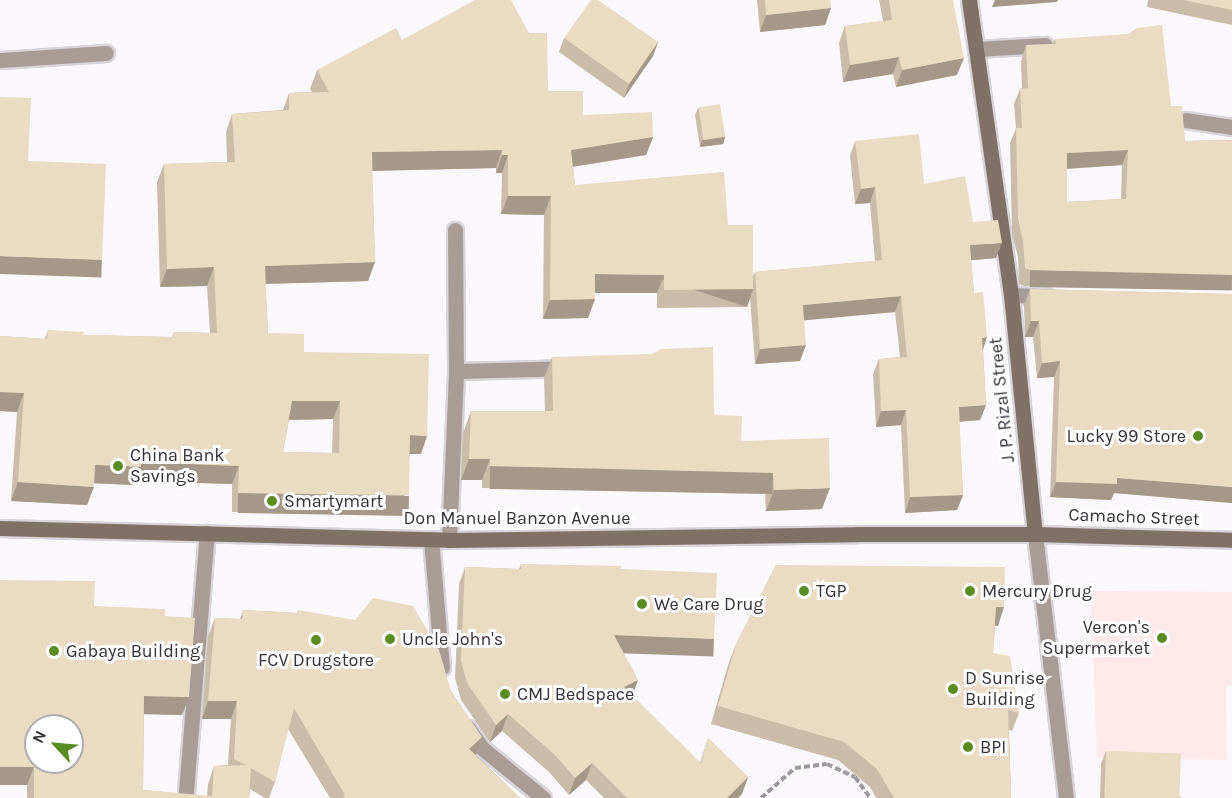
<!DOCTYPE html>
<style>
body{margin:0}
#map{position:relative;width:1232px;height:798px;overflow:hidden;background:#fbf8fc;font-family:Karla,sans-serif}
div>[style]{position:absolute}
.commercial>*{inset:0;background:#ffe9ea}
.path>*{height:4px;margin-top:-2px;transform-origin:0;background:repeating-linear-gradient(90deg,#9d999f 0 6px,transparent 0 9px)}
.roads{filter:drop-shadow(2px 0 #d8d4d9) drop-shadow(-2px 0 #d8d4d9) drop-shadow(0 2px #d8d4d9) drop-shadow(0 -2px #d8d4d9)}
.lane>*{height:15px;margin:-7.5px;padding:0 7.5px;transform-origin:7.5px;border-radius:7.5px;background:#a79d96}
.street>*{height:15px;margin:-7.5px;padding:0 7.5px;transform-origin:7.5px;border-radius:7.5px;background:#a79d96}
.secondary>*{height:15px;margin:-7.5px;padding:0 7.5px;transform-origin:7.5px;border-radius:7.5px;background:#807167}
.wall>*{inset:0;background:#c9bca8}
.shaded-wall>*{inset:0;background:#a49988;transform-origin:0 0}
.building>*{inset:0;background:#eadbc3;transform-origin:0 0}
.dots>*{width:16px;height:16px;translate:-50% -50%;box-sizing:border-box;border:3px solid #fff;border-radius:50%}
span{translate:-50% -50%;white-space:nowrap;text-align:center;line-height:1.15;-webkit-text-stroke:6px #fff;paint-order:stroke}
.street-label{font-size:18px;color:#363039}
.poi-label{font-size:18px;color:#363039}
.right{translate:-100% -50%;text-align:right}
.left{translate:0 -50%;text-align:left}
.north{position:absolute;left:24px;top:714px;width:60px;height:60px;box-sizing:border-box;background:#fff;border:2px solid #afacb0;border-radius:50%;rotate:296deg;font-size:16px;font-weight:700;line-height:24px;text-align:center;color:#363039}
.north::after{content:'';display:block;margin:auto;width:21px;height:27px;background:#5a8c22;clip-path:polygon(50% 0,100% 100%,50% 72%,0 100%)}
</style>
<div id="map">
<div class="commercial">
<div style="clip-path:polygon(1091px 591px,1232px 592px,1232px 685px,1226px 686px,1227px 760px,1097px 758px)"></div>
</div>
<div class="path">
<div style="left:761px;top:798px;width:45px;rotate:-41.4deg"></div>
<div style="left:795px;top:768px;width:32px;rotate:-7deg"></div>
<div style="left:827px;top:764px;width:31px;rotate:25deg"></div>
<div style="left:855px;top:777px;width:26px;rotate:54deg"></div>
</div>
<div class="roads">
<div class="lane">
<div style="left:0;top:60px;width:106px;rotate:-3.8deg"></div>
<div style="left:456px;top:371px;width:111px;rotate:-1.5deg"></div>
<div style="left:449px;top:540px;width:169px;rotate:-87.6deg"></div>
<div style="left:456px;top:371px;width:141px;rotate:-90.4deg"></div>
<div style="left:186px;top:792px;width:260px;rotate:-85.4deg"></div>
</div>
<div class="street">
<div style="left:976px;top:49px;width:69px;rotate:-3.3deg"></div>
<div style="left:1186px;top:120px;width:47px;rotate:8.7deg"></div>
<div style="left:1011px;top:295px;width:36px;rotate:2deg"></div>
<div style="left:1035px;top:534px;width:266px;rotate:83.3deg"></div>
<div style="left:431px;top:539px;width:129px;rotate:85.1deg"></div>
<div style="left:468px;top:728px;width:24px;rotate:55deg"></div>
<div style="left:482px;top:748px;width:79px;rotate:39.3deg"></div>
</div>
<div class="secondary">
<div style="left:969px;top:0;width:298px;rotate:81.9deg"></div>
<div style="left:1011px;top:295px;width:240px;rotate:84.3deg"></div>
<div style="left:0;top:528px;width:449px;rotate:1.5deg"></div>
<div style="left:449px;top:540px;width:408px;rotate:-0.8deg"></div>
<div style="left:857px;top:534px;width:178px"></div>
<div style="left:1035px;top:534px;width:197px;rotate:1.7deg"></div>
</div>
</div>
<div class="wall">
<div style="clip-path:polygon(757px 0,830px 0,831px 8px,825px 25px,760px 32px)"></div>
<div style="clip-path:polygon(879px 0,953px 0,957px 75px,896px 87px,893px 74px,843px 82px,839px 43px,845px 26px,883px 21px)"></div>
<div style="clip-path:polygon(1148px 0,1232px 0,1232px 25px,1147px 7px)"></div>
<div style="clip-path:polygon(564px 38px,658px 42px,653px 56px,624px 98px,559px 52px)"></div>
<div style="clip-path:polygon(evenodd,1055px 39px,1171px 106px,1185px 141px,1232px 140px,1232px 290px,1024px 286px,1019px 284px,1018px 257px,1012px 234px,1010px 143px,1016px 128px,1014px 104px,1020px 89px,1022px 88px,1021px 61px,1026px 45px,1053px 44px,1055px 39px,1122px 165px,1121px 199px,1067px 202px,1067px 169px,1122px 165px)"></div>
<div style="clip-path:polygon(evenodd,402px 40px,548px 91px,583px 115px,653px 137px,646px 155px,573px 167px,575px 185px,728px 225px,753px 276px,755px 272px,875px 261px,870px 203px,855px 204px,850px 156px,855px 141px,924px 184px,973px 222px,996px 258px,971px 260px,974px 293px,983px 350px,986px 405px,980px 420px,959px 422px,963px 495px,957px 510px,905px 513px,901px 425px,876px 427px,873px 374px,879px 359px,900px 357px,895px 312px,804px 320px,800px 361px,755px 364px,750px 298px,747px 307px,657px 308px,657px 293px,595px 293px,595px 299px,588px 318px,543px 319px,544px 215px,501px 214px,502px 173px,496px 173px,496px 168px,372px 171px,375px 262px,368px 281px,265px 284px,268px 333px,304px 352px,421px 454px,410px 454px,402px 513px,232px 512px,232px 484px,136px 481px,134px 485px,94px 483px,87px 505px,11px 501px,17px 412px,0 411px,0 336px,45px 339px,48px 330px,83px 335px,172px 337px,174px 332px,210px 333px,207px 286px,160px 287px,157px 182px,164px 164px,227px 162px,226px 132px,232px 114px,283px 110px,289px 93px,312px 92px,310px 89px,317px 70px,402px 40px,333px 419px,332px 453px,283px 452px,289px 420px,333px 419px)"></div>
<div style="clip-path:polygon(698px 108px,725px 137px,723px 144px,700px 147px,695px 115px)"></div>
<div style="clip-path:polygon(1030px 289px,1232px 294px,1232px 503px,1114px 493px,1111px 500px,1050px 497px,1054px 377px,1037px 378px,1033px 337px,1025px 337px,1024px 305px)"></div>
<div style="clip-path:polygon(552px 357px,714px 415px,741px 441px,822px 509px,766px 511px,765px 494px,482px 488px,482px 480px,461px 480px,463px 433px,471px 411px,545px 411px,544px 378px)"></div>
<div style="clip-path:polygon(521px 564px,621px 569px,708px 656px,623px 652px,638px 680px,632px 696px,700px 763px,708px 738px,748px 777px,742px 794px,738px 798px,604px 798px,586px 780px,569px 795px,549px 772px,502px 731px,490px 742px,461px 700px,455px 678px,459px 584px,465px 567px,519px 569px)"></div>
<div style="clip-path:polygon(776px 565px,998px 626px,995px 625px,993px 653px,1019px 713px,1012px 731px,1009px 730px,1011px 798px,876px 798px,870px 787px,838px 760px,711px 724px,729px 662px,736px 644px)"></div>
<div style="clip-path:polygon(94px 606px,165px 616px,182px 715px,144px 714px,143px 790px,207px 796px,208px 784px,214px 766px,228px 765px,231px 719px,202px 719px,208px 636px,215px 618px,240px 619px,243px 610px,297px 613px,298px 610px,451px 691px,482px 737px,476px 755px,520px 798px,330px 798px,288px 729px,275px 782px,269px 798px,265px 798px,250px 789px,249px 798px,27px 798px,27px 785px,0 785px)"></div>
<div style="clip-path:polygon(1106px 751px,1182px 798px,1100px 798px,1101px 764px)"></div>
</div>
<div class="shaded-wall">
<div style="clip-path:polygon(995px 0,1058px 0,1057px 2px,992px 7px)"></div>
<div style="clip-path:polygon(831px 8px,825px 25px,760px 32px,766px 15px)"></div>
<div style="clip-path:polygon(658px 42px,653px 56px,624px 98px,629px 84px)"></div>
<div style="clip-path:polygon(899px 57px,893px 74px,843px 82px,850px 65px)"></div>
<div style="clip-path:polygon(964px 58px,957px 75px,896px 87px,902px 70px)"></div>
<div style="clip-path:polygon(653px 137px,646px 155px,564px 168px,571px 150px)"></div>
<div style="clip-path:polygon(725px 137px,723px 144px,700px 147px,702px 140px)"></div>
<div style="clip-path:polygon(502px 150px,496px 168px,365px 171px,372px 152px)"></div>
<div style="clip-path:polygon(1128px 150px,1122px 165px,1062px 169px,1067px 153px)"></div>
<div style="clip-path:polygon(502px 155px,508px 155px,502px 173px,496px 173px)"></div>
<div style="clip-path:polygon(875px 187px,870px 203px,855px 204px,861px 189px)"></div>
<div style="clip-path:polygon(508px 196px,551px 196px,544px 215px,501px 214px)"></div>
<div style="clip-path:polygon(1002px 243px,996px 258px,964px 261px,970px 245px)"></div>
<div style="left:0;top:256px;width:102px;height:18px;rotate:2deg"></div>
<div style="clip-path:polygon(375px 262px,368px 281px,258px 284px,265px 266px)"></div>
<div style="clip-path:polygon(214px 267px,207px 286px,160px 287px,167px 269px)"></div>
<div style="left:1030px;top:270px;width:202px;height:17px;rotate:1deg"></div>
<div style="clip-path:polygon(595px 274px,664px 275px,657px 293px,588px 293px)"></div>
<div style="left:753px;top:289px;width:19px;height:89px;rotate:108deg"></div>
<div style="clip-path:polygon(901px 296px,895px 312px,797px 321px,803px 305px)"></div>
<div style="clip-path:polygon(595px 299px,588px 318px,543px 319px,550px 300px)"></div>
<div style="clip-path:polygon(1031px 321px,1039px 321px,1033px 337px,1025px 337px)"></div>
<div style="clip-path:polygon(987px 337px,982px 353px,982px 338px)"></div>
<div style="clip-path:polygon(806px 345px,800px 361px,755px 364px,760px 349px)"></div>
<div style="clip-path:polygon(1060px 361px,1054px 377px,1037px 378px,1042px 363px)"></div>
<div style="clip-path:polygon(0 392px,24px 393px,17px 412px,0 411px)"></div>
<div style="clip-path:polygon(292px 401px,340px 401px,333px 419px,285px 420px)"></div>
<div style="clip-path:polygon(986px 405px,980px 420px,953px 422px,959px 407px)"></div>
<div style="clip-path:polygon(906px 410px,901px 425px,876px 427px,881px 411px)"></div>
<div style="clip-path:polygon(410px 435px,427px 436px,421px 454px,403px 454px)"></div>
<div style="clip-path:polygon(469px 459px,490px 459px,482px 480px,461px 480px)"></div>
<div style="clip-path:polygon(141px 462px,239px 466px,232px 484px,136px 481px,134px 485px,88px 483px,95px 465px)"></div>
<div style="left:490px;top:466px;width:283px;height:23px;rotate:1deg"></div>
<div style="clip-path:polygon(1117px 478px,1232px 487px,1232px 503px,1114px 493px,1111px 500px,1050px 497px,1056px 482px)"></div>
<div style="clip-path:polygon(18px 482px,94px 487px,87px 505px,11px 501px)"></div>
<div style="clip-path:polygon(830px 488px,822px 509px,766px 511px,774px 490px)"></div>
<div style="left:238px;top:493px;width:171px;height:20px;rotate:1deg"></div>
<div style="clip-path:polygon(963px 495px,957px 510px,905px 513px,910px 497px)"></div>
<div style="clip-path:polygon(996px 607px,1004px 607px,998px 626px,989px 625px)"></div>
<div style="left:614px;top:635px;width:100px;height:18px;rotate:2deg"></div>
<div style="clip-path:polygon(638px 680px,632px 696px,624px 687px)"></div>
<div style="clip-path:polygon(144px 696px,189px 697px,182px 715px,137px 714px)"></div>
<div style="clip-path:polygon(208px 701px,237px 701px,231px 719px,202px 719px)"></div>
<div style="clip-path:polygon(508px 714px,502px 731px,490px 742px,496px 725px)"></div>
<div style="clip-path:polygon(482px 737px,476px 755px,469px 749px)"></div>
<div style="clip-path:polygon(592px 763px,586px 780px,569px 795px,575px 778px)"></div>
<div style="clip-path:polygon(0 767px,34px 767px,27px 785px,0 785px)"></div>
<div style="clip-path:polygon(748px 777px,742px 794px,738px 798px,727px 798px)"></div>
</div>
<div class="building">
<div style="clip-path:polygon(evenodd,475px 0,511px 0,529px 33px,547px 33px,548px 91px,583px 91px,583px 115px,652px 112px,653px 137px,571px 150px,575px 185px,724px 172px,728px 225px,753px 225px,753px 289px,664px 290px,664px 275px,595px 274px,595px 299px,550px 300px,551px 196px,508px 196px,508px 155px,502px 155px,502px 150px,372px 152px,375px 262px,265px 266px,268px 333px,304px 334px,304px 352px,429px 354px,427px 436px,410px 435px,409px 495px,238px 493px,239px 466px,141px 462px,141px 467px,95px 465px,94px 487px,18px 482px,24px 393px,0 392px,0 336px,47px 339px,48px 330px,84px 332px,83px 335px,173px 337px,174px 332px,217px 333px,214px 267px,167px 269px,164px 164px,235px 162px,232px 114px,289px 110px,289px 93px,329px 92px,317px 70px,396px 28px,402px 40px,475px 0,292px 401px,340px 401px,339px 453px,283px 452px,292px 401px)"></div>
<div style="clip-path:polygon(591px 0,598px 0,658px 42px,629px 84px,564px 38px)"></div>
<div style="clip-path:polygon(765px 0,830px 0,831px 8px,766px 15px)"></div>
<div style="clip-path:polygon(889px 0,953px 0,964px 58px,902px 70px,899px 57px,850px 65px,845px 26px,892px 20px)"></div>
<div style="clip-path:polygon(1183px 0,1232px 0,1232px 10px)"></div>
<div style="clip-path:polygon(evenodd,1162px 25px,1171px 106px,1182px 106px,1185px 141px,1232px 140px,1232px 275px,1030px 270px,1025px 268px,1023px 241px,1018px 219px,1016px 128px,1022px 128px,1020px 89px,1028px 88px,1026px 45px,1056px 44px,1055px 39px,1128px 34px,1137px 28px,1162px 25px,1128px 150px,1126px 199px,1067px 202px,1067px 153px,1128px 150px)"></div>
<div style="clip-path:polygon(0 97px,31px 98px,28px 161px,106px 164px,102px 260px,0 256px)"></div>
<div style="left:720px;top:104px;width:33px;height:22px;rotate:81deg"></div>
<div style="clip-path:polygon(919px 134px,924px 184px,965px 176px,973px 222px,998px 220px,1002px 243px,970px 245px,974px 293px,983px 292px,987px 337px,982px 338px,986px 405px,959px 407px,963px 495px,910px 497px,906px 410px,881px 411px,879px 359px,907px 357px,901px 296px,803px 305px,806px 345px,760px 349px,755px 272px,882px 260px,875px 187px,861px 189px,855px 141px)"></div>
<div style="clip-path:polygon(1030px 289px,1232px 294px,1232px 487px,1117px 478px,1117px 484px,1056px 482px,1060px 361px,1042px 363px,1039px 321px,1031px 321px)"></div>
<div style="clip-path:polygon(713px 347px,714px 415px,742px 416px,741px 441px,829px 438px,830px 488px,774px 490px,773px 473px,490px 466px,490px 459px,469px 459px,471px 411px,553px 411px,552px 357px,652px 354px,661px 349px)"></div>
<div style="clip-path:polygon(521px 564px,621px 566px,621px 569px,717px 573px,714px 639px,614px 635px,638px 680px,624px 687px,701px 763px,708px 738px,748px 777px,727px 798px,627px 798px,592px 763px,575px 778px,555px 755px,508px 714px,496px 725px,467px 683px,461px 661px,465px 567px,521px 569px)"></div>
<div style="clip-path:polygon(776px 565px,1005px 567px,1004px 607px,996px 607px,993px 653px,1010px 656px,1019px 713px,1008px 710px,1011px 798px,894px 798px,877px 769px,844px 742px,718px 706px,736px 644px)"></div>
<div style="clip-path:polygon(evenodd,0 580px,95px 581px,94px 606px,165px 609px,165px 616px,195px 618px,189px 697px,144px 696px,143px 790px,212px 796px,214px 766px,246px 765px,234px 759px,237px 701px,208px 701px,215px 618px,242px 619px,243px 610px,298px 613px,298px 610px,355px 620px,373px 598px,413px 606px,439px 650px,451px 691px,482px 737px,469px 749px,520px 798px,343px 798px,345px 795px,294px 708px,275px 782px,251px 768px,249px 798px,34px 798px,34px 767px,0 767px,0 580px,36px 726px,72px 726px,72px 762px,36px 762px,36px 726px)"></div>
<div style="left:1106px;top:751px;width:75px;height:47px;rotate:2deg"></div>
</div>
<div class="dots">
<div style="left:1198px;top:436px;background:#5a8c22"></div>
<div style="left:118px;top:466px;background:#5a8c22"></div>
<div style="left:272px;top:501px;background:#5a8c22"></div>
<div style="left:804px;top:591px;background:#5a8c22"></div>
<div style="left:970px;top:591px;background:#5a8c22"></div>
<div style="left:642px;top:604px;background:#5a8c22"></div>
<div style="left:1162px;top:638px;background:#5a8c22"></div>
<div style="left:390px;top:639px;background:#5a8c22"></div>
<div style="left:316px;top:640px;background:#5a8c22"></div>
<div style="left:54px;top:651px;background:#5a8c22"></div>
<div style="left:953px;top:689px;background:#5a8c22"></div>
<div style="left:505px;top:694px;background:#5a8c22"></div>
<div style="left:968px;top:747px;background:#5a8c22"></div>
</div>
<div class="street-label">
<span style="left:1002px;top:400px;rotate:-96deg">J. P. Rizal Street</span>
<span style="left:1134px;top:517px;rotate:2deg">Camacho Street</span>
<span style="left:517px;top:518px">Don Manuel Banzon Avenue</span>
</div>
<div class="poi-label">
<span class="right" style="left:1186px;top:436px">Lucky 99 Store</span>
<span class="left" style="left:130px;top:466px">China Bank<br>Savings</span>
<span class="left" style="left:284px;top:501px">Smartymart</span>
<span class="left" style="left:816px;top:591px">TGP</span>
<span class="left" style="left:982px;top:591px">Mercury Drug</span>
<span class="left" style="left:654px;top:604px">We Care Drug</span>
<span class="right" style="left:1150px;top:638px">Vercon's<br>Supermarket</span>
<span class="left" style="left:402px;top:639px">Uncle John's</span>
<span class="left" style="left:66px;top:651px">Gabaya Building</span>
<span style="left:316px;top:660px">FCV Drugstore</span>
<span class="left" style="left:965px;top:689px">D Sunrise<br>Building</span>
<span class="left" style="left:517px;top:694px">CMJ Bedspace</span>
<span class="left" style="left:980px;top:747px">BPI</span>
</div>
<div class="north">N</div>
</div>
